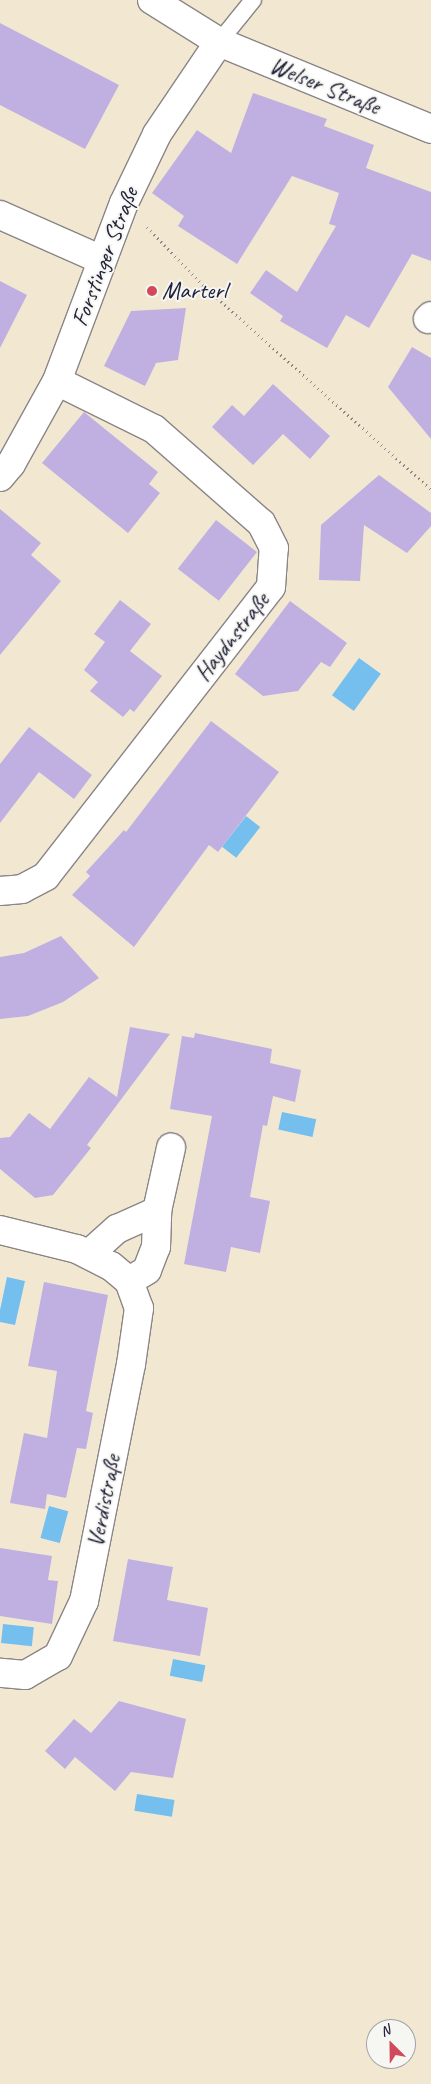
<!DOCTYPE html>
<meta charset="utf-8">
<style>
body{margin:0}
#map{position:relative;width:431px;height:2084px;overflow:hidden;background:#f2e8d2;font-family:Caveat,sans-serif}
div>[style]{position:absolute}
.water>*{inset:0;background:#75bfee;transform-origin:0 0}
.building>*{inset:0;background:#bfb0e1;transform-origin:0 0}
.path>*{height:3px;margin-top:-1.5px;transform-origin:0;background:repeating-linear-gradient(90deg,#8a8586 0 1px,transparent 0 5px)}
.roads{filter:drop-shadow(1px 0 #8a8586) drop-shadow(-1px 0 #8a8586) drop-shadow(0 1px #8a8586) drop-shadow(0 -1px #8a8586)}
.service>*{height:16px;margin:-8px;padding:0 8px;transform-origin:8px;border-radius:8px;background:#fff}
.minor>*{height:28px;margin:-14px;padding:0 14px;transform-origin:14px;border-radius:14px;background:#fff}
.secondary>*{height:28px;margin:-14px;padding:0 14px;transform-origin:14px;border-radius:14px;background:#fff}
.dots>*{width:14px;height:14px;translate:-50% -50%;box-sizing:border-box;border:2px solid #f6f6f2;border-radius:50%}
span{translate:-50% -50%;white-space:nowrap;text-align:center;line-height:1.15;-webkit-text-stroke:4px #f6f6f2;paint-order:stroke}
.street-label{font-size:24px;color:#22223b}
.poi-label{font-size:24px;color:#22223b}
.left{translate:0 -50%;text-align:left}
.north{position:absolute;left:366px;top:2019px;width:50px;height:50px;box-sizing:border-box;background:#f6f6f2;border:1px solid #a1a1a9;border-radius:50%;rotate:337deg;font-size:14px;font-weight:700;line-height:20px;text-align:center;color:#22223b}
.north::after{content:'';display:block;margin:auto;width:18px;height:22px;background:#d1495b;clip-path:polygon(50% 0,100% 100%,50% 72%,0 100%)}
</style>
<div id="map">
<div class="water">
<div style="left:359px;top:658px;width:27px;height:46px;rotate:36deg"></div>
<div style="left:246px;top:816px;width:18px;height:39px;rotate:38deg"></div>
<div style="left:282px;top:1112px;width:35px;height:18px;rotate:12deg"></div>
<div style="clip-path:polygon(7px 1277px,25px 1281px,15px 1325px,0 1322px,0 1310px)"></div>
<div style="left:49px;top:1506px;width:20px;height:33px;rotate:15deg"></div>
<div style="left:3px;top:1624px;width:31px;height:19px;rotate:6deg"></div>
<div style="left:173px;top:1659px;width:33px;height:17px;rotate:11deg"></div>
<div style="left:137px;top:1794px;width:38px;height:17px;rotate:9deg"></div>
</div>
<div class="building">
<div style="clip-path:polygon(0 23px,119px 85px,85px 149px,0 105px)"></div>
<div style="clip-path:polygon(253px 93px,327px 119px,324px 126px,374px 145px,366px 168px,431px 192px,431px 261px,412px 254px,369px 328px,346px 315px,327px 348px,280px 321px,283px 316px,250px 293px,266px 270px,297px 292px,336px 226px,329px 224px,339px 193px,292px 176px,237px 264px,178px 226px,184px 216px,152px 193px,197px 130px,231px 153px)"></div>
<div style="clip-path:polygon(0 281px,27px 295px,0 348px)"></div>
<div style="clip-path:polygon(186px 308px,178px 360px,156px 363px,145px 386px,104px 366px,131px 311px)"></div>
<div style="clip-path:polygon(412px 347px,431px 358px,431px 439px,388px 387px)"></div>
<div style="clip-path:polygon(273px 384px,330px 436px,310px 459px,283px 434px,253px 465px,212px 427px,232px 405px,244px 416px)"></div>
<div style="clip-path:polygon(84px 412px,158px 472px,149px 484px,160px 493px,128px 533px,42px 463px)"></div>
<div style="clip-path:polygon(379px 475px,431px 513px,431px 526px,407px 553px,364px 525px,360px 581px,319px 580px,321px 525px)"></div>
<div style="clip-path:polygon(0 509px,41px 543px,31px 555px,61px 581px,0 655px)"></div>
<div style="left:216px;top:520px;width:52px;height:62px;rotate:38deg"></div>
<div style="clip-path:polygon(120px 600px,151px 624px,130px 651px,162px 676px,134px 712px,130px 709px,123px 717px,90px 691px,98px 682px,84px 670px,105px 642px,94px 634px)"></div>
<div style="clip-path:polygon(290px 601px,347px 643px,330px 667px,321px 662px,298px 691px,263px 696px,235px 674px)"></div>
<div style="clip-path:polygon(211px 721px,279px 772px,218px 852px,209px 845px,134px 947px,72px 895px,90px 876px,86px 872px,124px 830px,126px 832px)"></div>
<div style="clip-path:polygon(29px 727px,92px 775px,74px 799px,39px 772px,0 823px,0 764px)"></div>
<div style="clip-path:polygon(61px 936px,99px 978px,63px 1002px,28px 1016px,0 1019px,0 957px,24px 953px)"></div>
<div style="clip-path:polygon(130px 1027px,170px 1034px,87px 1145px,91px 1148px,53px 1195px,35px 1198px,0 1169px,0 1138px,10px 1137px,29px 1113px,50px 1129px,89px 1077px,117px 1097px)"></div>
<div style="clip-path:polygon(195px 1033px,272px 1049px,270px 1063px,301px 1070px,295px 1102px,273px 1096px,267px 1126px,263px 1125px,250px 1197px,270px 1201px,260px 1253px,231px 1247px,226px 1272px,184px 1264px,212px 1116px,170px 1109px,182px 1036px,194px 1038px)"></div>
<div style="clip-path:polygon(44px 1282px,108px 1295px,86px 1411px,93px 1413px,86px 1449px,77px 1448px,66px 1498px,47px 1494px,45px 1509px,10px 1503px,24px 1433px,47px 1438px,57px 1371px,28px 1366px)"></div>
<div style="clip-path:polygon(0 1548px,52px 1556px,48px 1580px,58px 1581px,52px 1624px,0 1616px)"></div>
<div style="clip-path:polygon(128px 1559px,173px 1567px,167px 1600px,208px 1608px,200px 1656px,113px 1641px)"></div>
<div style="clip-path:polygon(119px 1701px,186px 1719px,173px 1778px,131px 1772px,115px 1791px,75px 1757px,65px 1769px,45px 1751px,74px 1719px,91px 1733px)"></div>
</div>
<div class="path">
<div style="left:147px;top:227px;width:85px;rotate:46deg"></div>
<div style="left:206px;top:288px;width:302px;rotate:41.8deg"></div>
</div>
<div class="roads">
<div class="service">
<div style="left:219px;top:42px;width:54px;rotate:-51deg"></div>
</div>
<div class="minor">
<div style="left:0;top:215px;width:111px;rotate:23.8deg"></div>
<div style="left:428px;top:319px;width:4px;rotate:-45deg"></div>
<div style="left:0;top:477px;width:17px;rotate:-50deg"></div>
<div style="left:11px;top:464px;width:95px;rotate:-61deg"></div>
<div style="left:57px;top:381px;width:190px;rotate:-69.4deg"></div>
<div style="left:124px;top:203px;width:76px;rotate:-64.4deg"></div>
<div style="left:157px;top:134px;width:111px;rotate:-56deg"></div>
<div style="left:0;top:891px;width:22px;rotate:-5deg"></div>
<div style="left:22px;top:889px;width:27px;rotate:-28deg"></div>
<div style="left:46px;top:876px;width:366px;rotate:-52.1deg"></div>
<div style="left:271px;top:587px;width:39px;rotate:-86deg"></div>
<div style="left:274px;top:548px;width:28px;rotate:-117deg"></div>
<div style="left:261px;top:523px;width:142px;rotate:-138.7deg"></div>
<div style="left:154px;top:429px;width:108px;rotate:-153.7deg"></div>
<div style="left:0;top:1230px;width:79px;rotate:13.9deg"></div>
<div style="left:77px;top:1249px;width:38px;rotate:27deg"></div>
<div style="left:111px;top:1266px;width:23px;rotate:40deg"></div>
<div style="left:129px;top:1281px;width:29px;rotate:70deg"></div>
<div style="left:139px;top:1308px;width:57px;rotate:98.1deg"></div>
<div style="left:131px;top:1364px;width:242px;rotate:101.2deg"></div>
<div style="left:84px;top:1601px;width:61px;rotate:115.3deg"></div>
<div style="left:58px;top:1656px;width:38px;rotate:150deg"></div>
<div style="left:25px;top:1675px;width:25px;rotate:-175deg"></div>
<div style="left:89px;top:1254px;width:38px;rotate:-42deg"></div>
<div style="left:117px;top:1229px;width:44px;rotate:-24.2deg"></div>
<div style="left:129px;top:1281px;width:21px;rotate:-31deg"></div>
<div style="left:147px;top:1270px;width:25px;rotate:-69deg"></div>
<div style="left:156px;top:1247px;width:36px;rotate:-88deg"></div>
<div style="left:157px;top:1211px;width:65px;rotate:-77.5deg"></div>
</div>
<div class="secondary">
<div style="left:152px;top:0;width:79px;rotate:32.1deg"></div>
<div style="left:219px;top:42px;width:229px;rotate:22.3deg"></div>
</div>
</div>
<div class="dots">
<div style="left:152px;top:291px;background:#d1495b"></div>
</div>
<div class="street-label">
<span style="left:325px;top:86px;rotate:22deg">Welser Straße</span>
<span style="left:105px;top:257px;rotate:-69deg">Forstinger Straße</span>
<span style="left:232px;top:637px;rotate:-52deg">Haydnstraße</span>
<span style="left:104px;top:1501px;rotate:-79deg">Verdistraße</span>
</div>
<div class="poi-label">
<span class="left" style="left:162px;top:291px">Marterl</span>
</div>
<div class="north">N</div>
</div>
